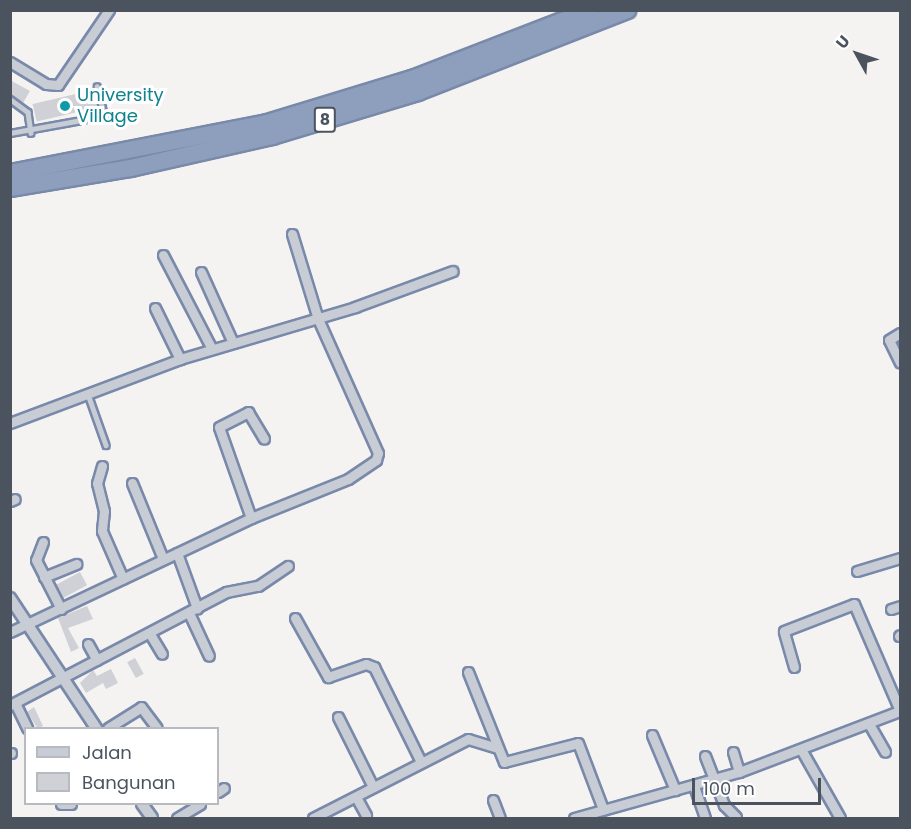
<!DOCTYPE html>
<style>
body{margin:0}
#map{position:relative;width:911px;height:829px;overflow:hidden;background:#f4f3f2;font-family:Poppins,sans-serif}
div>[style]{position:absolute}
.building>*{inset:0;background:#d0d1d6;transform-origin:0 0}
.roads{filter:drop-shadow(2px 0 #7989a9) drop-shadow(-2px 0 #7989a9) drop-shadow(0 2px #7989a9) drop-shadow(0 -2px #7989a9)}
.service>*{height:4.5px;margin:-2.25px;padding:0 2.25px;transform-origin:2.25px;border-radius:2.25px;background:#c7ccd5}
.minor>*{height:9px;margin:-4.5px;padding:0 4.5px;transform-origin:4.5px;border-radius:4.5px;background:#c7ccd5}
.tertiary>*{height:10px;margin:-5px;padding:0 5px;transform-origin:5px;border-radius:5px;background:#c7ccd5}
.motorway>*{height:16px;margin:-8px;padding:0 8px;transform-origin:8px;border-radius:8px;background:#8e9ebd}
.dots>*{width:16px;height:16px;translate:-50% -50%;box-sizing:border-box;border:3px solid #fff;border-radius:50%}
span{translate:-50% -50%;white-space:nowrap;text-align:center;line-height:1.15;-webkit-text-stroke:6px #fff;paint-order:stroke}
.shield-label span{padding:2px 4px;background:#fff;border:2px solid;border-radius:4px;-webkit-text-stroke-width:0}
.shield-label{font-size:16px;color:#4b535f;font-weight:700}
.culture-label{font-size:18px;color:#0d838f}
.left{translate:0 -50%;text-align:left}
.frame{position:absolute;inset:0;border:12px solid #4b535f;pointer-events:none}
.legend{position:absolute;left:24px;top:727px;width:195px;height:78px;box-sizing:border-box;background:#fff;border:2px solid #b7babf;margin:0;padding:8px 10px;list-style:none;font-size:18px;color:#4b535f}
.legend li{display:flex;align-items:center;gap:12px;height:30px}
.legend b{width:30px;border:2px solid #b7babf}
.north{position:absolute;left:827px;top:24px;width:60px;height:60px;-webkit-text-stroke:4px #fff;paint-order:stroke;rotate:310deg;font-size:16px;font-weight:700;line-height:24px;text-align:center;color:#4b535f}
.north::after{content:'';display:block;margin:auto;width:21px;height:27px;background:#4b535f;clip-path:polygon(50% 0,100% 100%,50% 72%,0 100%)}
.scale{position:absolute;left:692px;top:778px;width:129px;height:27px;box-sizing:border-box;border:3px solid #4b535f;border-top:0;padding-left:8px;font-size:18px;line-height:21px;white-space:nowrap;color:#4b535f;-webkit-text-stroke:4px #fff;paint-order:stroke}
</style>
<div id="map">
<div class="building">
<div style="clip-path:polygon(10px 80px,30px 91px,23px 103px,10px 95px)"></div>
<div style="left:93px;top:90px;width:18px;height:62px;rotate:77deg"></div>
<div style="left:80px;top:572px;width:15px;height:27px;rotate:62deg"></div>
<div style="clip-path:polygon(87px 606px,93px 619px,68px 628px,79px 648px,71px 652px,58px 618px)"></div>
<div style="left:135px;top:658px;width:18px;height:9px;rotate:61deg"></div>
<div style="clip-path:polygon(111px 669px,118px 683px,106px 689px,103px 683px,86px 693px,80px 683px,93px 670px,97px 676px)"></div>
<div style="clip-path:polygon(34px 707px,43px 726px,38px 729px,27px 712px)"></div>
</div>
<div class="roads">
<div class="service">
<div style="left:10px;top:99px;width:22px;rotate:36deg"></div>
<div style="left:28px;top:112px;width:21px;rotate:82deg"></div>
<div style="left:10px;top:133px;width:96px;rotate:-10.3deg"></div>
<div style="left:104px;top:116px;width:30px;rotate:-104deg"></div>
<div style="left:89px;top:397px;width:51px;rotate:70.5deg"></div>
</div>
<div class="minor">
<div style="left:10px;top:62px;width:42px;rotate:31.4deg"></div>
<div style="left:46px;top:84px;width:12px;rotate:5deg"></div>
<div style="left:58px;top:85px;width:91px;rotate:-55.8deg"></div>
<div style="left:163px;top:255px;width:106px;rotate:62.5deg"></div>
<div style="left:201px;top:272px;width:78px;rotate:65.7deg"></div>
<div style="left:155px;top:308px;width:57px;rotate:63.9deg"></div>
<div style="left:900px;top:333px;width:13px;rotate:148deg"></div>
<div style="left:889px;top:340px;width:25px;rotate:64deg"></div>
<div style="left:10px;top:423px;width:182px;rotate:-20.6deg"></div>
<div style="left:180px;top:359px;width:183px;rotate:-16.5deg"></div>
<div style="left:355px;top:307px;width:104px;rotate:-20.2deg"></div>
<div style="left:102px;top:466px;width:18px;rotate:106deg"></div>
<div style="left:97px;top:483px;width:29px;rotate:76deg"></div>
<div style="left:104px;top:511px;width:20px;rotate:96deg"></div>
<div style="left:102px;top:531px;width:52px;rotate:66.4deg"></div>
<div style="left:132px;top:483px;width:82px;rotate:67.8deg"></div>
<div style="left:10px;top:501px;width:5px;rotate:-22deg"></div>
<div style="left:251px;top:518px;width:96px;rotate:-109.4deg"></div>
<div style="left:219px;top:427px;width:33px;rotate:-27deg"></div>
<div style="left:248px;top:412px;width:31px;rotate:59deg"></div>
<div style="left:43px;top:542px;width:19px;rotate:111deg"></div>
<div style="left:36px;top:560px;width:55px;rotate:63deg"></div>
<div style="left:177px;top:553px;width:59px;rotate:70deg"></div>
<div style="left:857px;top:571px;width:45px;rotate:-16.8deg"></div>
<div style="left:44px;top:577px;width:35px;rotate:-22deg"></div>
<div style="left:891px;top:609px;width:9px;rotate:-18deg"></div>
<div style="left:189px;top:613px;width:47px;rotate:65.1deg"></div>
<div style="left:295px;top:618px;width:68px;rotate:60.8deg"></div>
<div style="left:328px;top:677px;width:40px;rotate:-18.9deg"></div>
<div style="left:366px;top:664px;width:9px;rotate:21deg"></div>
<div style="left:374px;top:667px;width:106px;rotate:63.7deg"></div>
<div style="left:10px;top:632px;width:267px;rotate:-25.3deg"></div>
<div style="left:251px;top:518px;width:105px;rotate:-21.9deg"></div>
<div style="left:348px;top:479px;width:34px;rotate:-34deg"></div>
<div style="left:376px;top:460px;width:7px;rotate:-74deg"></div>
<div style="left:378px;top:453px;width:147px;rotate:-114.1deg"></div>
<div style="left:318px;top:319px;width:89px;rotate:-107deg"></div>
<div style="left:150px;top:634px;width:23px;rotate:59deg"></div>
<div style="left:899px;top:636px;width:1px;rotate:-45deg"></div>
<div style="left:88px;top:644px;width:18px;rotate:61deg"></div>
<div style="left:794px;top:667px;width:37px;rotate:-106deg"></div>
<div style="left:784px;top:631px;width:75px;rotate:-21.1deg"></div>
<div style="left:854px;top:604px;width:116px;rotate:66.7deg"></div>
<div style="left:468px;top:672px;width:97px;rotate:68.2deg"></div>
<div style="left:504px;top:762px;width:76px;rotate:-14.4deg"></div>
<div style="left:578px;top:743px;width:71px;rotate:69.3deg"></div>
<div style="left:15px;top:703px;width:28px;rotate:64deg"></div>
<div style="left:10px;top:705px;width:244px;rotate:-27.6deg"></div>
<div style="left:226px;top:592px;width:33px;rotate:-11deg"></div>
<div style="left:258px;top:586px;width:36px;rotate:-34deg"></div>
<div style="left:338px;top:717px;width:78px;rotate:63.4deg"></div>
<div style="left:869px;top:724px;width:32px;rotate:60deg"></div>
<div style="left:108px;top:728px;width:39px;rotate:-32deg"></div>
<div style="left:141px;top:707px;width:26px;rotate:53deg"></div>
<div style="left:652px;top:735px;width:60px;rotate:67.3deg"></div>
<div style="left:802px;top:751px;width:77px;rotate:60.4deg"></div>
<div style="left:733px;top:752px;width:21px;rotate:73deg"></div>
<div style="left:10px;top:753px;width:1px"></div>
<div style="left:705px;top:756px;width:53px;rotate:68.8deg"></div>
<div style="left:724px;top:805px;width:17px;rotate:45deg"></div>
<div style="left:694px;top:786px;width:34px;rotate:71deg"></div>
<div style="left:218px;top:792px;width:7px;rotate:-34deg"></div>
<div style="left:356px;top:797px;width:21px;rotate:61deg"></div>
<div style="left:493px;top:800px;width:19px;rotate:69deg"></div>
<div style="left:61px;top:804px;width:10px"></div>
<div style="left:177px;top:818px;width:27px;rotate:-31deg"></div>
<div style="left:313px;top:818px;width:174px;rotate:-27deg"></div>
<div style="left:468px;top:739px;width:30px;rotate:17deg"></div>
<div style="left:574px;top:818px;width:171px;rotate:-15.6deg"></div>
<div style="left:739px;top:772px;width:172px;rotate:-20.8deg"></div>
</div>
<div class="tertiary">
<div style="left:10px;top:598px;width:156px;rotate:56.5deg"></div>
<div style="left:142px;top:804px;width:17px;rotate:54deg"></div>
</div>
<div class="motorway">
<div style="left:10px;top:173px;width:262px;rotate:-11deg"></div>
<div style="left:267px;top:123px;width:152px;rotate:-16.9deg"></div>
<div style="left:412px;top:79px;width:192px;rotate:-21.1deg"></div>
<div style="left:10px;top:188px;width:123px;rotate:-9.4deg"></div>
<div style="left:131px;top:168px;width:145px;rotate:-12.8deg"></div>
<div style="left:272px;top:136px;width:152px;rotate:-16.8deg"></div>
<div style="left:418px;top:92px;width:225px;rotate:-21.4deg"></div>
</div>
</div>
<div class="dots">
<div style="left:65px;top:106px;background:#0f9aa8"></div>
</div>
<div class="shield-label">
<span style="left:325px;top:120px">8</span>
</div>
<div class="culture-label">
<span class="left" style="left:77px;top:106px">University<br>Village</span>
</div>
<div class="frame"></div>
<ul class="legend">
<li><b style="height:8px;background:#c7ccd5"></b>Jalan</li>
<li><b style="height:16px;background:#d0d1d6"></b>Bangunan</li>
</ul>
<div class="north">U</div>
<div class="scale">100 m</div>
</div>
